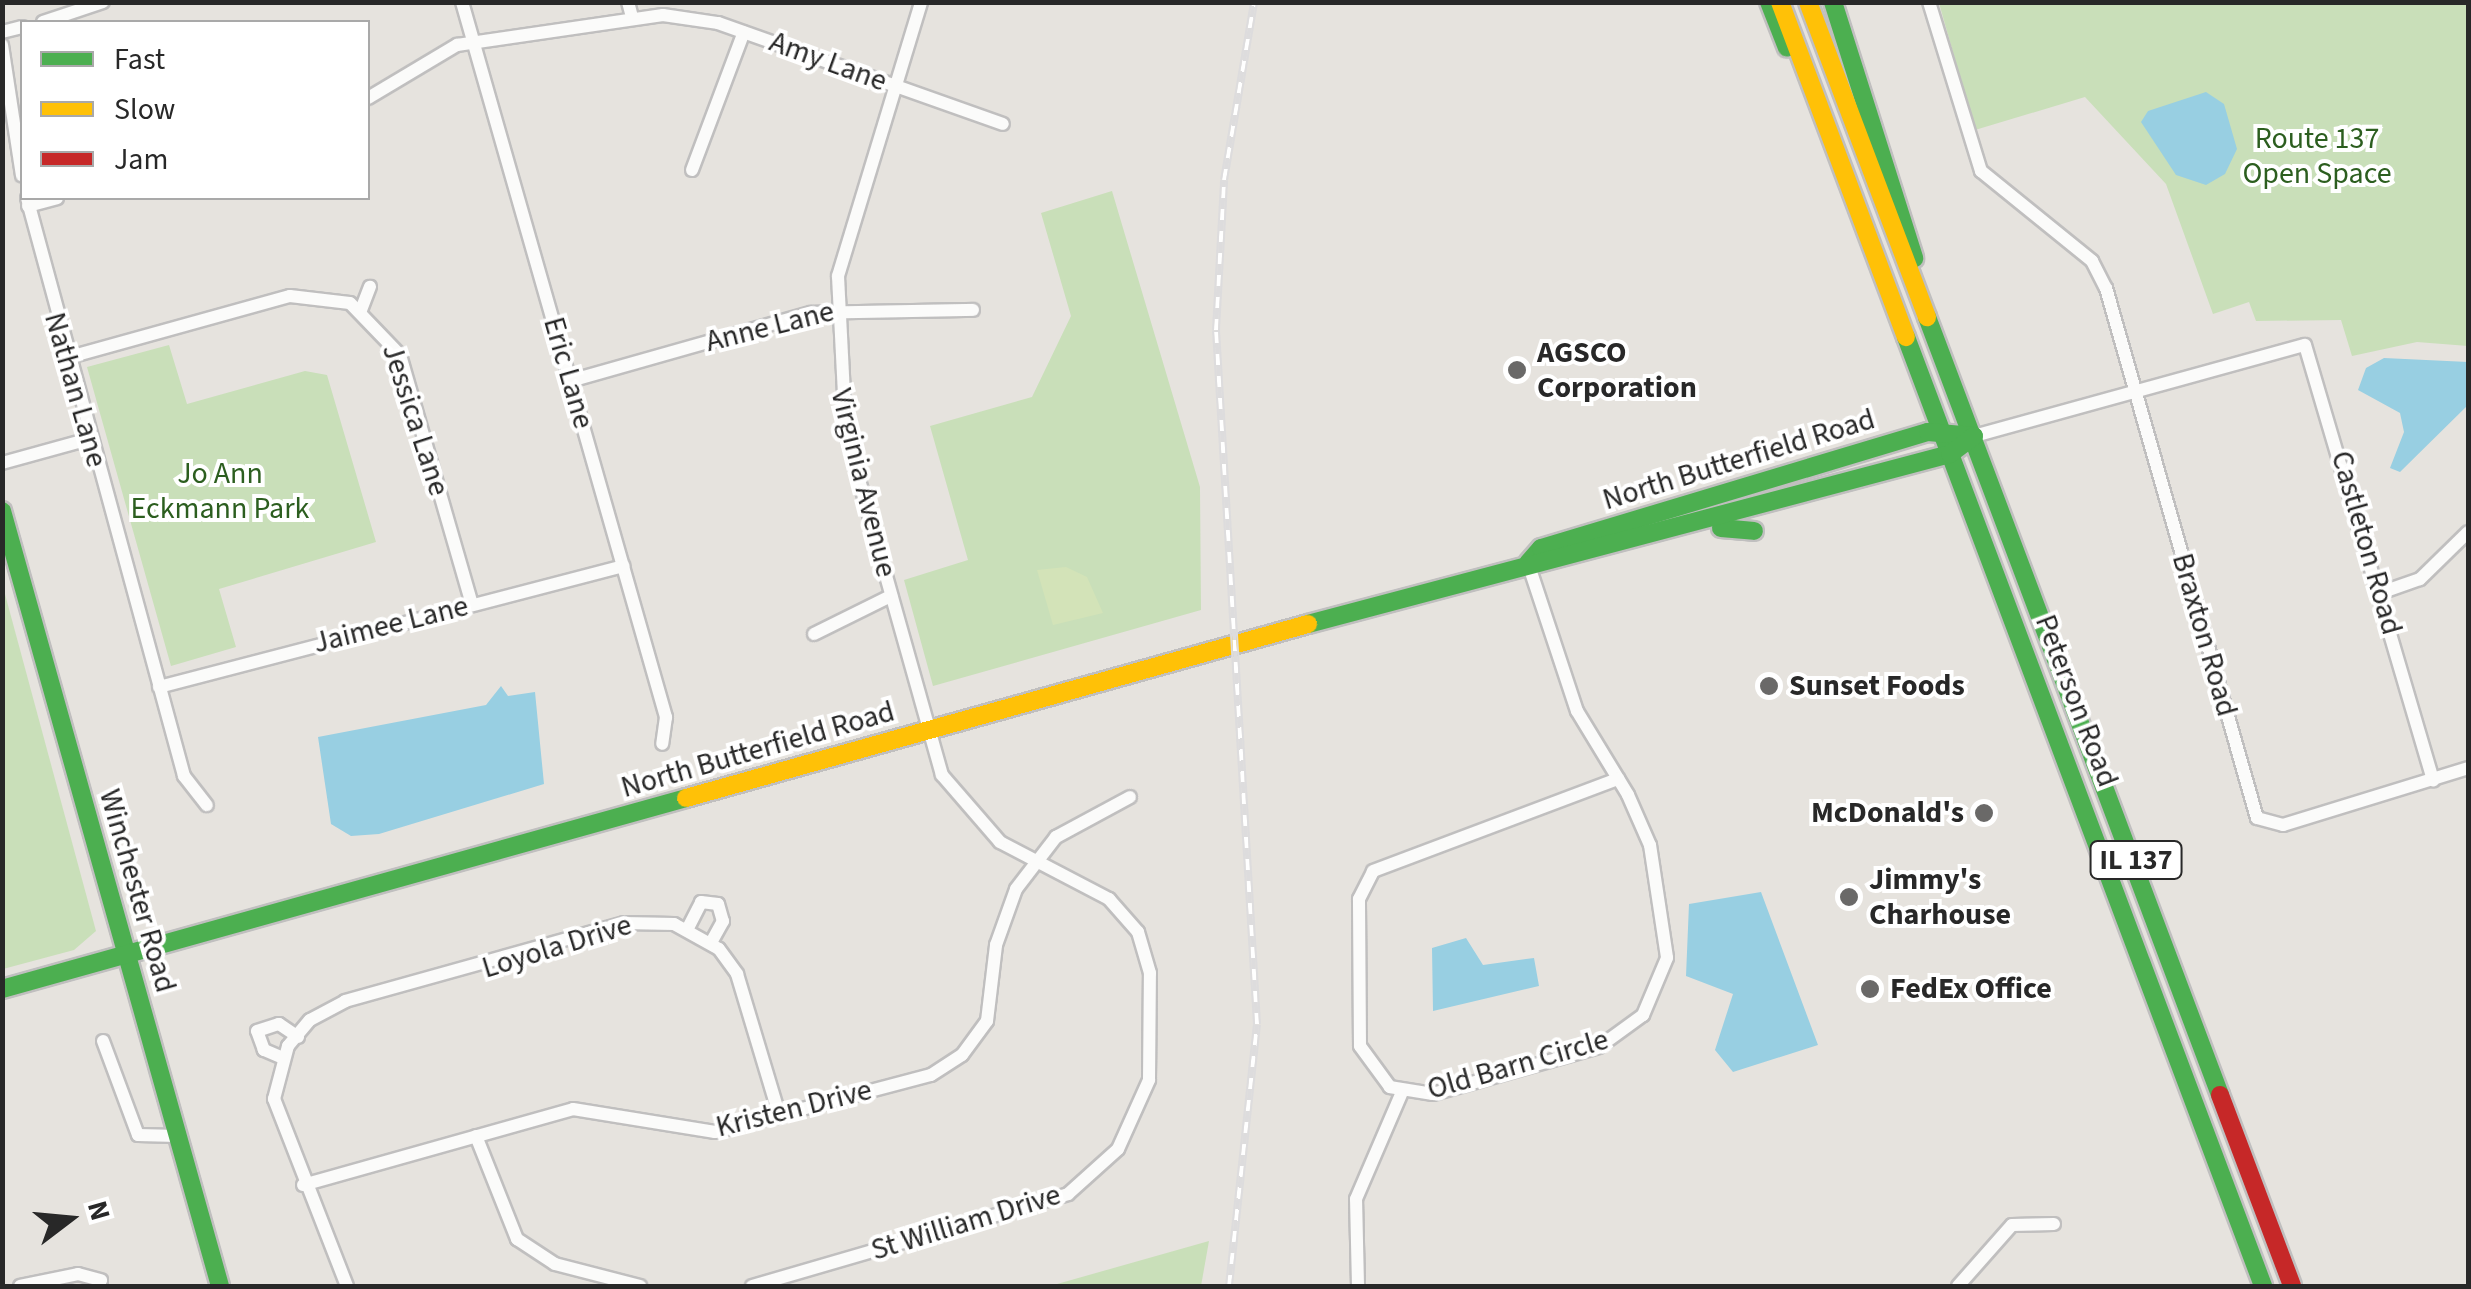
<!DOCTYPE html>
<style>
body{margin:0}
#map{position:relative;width:2471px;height:1289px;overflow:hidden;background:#e6e3de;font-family:"Source Sans 3",sans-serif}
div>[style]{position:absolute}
.green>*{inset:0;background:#c9dfb9}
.pitch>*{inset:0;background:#d3e3b8}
.water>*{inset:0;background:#98cfe2}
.roads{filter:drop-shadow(2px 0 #c0bfbf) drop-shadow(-2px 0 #c0bfbf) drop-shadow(0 2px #c0bfbf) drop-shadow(0 -2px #c0bfbf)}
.street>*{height:12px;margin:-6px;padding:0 6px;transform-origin:6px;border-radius:6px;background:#fbfbfa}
.fast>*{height:18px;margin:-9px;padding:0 9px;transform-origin:9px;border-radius:9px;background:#4caf50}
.slow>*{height:18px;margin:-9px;padding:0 9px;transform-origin:9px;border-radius:9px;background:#ffc107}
.jam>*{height:18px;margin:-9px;padding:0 9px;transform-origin:9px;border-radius:9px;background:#c62828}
.rail>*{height:8px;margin-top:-4px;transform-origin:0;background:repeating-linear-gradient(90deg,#fff 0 11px,#dddcdd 0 22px);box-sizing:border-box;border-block:2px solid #dddcdd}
.dots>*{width:28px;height:28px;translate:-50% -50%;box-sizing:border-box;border:5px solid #fff;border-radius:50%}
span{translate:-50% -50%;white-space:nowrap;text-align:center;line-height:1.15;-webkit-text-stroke:8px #fff;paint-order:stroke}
.shield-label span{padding:2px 8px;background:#fff;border:2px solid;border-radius:8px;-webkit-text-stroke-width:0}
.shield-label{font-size:28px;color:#282828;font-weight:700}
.street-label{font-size:30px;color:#282828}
.park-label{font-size:30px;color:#2c5e1f}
.poi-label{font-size:30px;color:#282828;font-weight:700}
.left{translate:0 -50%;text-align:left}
.right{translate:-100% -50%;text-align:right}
.frame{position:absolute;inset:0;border:5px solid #282828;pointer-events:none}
.legend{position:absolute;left:20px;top:20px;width:350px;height:180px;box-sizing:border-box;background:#fff;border:2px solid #a9a9a9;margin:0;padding:12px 18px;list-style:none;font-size:30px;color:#282828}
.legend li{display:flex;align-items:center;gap:20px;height:50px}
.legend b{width:50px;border:2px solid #a9a9a9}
.north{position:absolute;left:20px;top:1169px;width:100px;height:100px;-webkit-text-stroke:8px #fff;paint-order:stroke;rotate:74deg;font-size:28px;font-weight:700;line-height:40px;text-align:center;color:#282828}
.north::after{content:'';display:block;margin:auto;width:35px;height:45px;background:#282828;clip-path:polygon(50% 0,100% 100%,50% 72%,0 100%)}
</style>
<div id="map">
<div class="green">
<div style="clip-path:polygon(1939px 3px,2468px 3px,2468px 346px,2417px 342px,2352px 356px,2341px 320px,2256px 321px,2249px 302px,2213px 314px,2166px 184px,2085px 97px,1975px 130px)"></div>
<div style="clip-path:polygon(1112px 191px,1200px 487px,1201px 610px,933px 686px,904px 580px,968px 560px,930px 426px,1032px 397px,1071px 316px,1041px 213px)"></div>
<div style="clip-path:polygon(169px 345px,187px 404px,305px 371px,327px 375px,376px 542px,219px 589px,236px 647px,171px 666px,87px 367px)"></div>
<div style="clip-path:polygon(2px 583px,96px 931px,74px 950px,3px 969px)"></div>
<div style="clip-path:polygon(1209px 1241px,1201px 1286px,1050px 1286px)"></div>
</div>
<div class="pitch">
<div style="clip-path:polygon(1066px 567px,1087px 577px,1103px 613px,1053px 625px,1037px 570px)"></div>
</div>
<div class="water">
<div style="clip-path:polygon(2206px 92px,2224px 104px,2237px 149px,2225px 174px,2206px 185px,2176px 175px,2141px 122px,2148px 111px)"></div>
<div style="clip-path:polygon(2384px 358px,2468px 362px,2468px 405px,2400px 472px,2390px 468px,2404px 432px,2400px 413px,2358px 390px,2366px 368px)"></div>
<div style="clip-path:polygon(501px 686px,508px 696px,535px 692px,544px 784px,379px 834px,351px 836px,331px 824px,318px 737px,486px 705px)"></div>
<div style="clip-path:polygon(1761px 892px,1818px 1045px,1733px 1072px,1715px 1050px,1733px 994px,1686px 976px,1689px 904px)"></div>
<div style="clip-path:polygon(1466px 938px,1483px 965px,1534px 958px,1539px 986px,1433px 1011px,1432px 948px)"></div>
</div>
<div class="roads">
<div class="street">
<div style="left:462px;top:2px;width:744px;rotate:74.08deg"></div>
<div style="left:666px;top:717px;width:27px;rotate:98deg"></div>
<div style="left:628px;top:2px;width:16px;rotate:75deg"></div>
<div style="left:1929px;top:2px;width:177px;rotate:72.9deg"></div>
<div style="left:1981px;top:171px;width:143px;rotate:39deg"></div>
<div style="left:2092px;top:261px;width:30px;rotate:63deg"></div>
<div style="left:2106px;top:288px;width:551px;rotate:74.1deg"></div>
<div style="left:2257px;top:818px;width:27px;rotate:15deg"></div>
<div style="left:2283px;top:825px;width:194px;rotate:-17.1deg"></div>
<div style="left:43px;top:22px;width:63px;rotate:-18.4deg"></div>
<div style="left:2px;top:32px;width:21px;rotate:-14deg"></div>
<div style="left:2px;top:45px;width:132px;rotate:81.3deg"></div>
<div style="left:368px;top:98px;width:104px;rotate:-30.8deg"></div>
<div style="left:457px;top:45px;width:208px;rotate:-8.3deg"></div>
<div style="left:663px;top:15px;width:56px;rotate:8.3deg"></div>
<div style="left:718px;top:23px;width:302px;rotate:19.5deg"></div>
<div style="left:692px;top:170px;width:147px;rotate:-69.4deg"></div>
<div style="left:27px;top:198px;width:599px;rotate:74.8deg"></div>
<div style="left:184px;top:776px;width:37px;rotate:52deg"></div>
<div style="left:28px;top:206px;width:30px;rotate:-15deg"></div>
<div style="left:361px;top:310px;width:25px;rotate:-69deg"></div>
<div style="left:66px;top:358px;width:232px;rotate:-15.5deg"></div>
<div style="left:290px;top:296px;width:60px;rotate:6.7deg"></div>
<div style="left:350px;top:303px;width:72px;rotate:46.1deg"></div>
<div style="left:400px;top:355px;width:259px;rotate:73.9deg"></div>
<div style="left:570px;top:381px;width:250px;rotate:-15.8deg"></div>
<div style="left:811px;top:313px;width:162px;rotate:-1.1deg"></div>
<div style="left:1974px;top:436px;width:343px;rotate:-15.4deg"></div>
<div style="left:2305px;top:345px;width:454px;rotate:73.6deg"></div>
<div style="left:2px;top:463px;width:90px;rotate:-15.4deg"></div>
<div style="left:1528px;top:563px;width:156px;rotate:71.7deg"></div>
<div style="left:1577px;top:711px;width:98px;rotate:58.7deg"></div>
<div style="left:1628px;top:795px;width:55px;rotate:66.3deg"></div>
<div style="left:1650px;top:845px;width:114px;rotate:81.4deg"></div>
<div style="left:1667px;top:958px;width:62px;rotate:112.8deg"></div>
<div style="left:1643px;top:1015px;width:54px;rotate:144deg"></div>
<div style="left:1599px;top:1047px;width:173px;rotate:164.2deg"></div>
<div style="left:1433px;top:1094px;width:44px;rotate:-170.8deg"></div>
<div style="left:1390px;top:1087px;width:51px;rotate:-126.2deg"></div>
<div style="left:1360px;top:1046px;width:147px;rotate:-90.4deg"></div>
<div style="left:1359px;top:899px;width:31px;rotate:-63deg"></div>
<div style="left:1373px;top:871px;width:262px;rotate:-20.6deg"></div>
<div style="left:2380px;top:593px;width:42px;rotate:-19.3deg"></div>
<div style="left:2420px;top:579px;width:67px;rotate:-44.4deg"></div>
<div style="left:814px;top:634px;width:86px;rotate:-26.3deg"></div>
<div style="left:159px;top:687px;width:480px;rotate:-14.6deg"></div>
<div style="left:688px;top:928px;width:29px;rotate:-63deg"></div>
<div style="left:701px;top:902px;width:17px;rotate:7deg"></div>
<div style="left:718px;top:904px;width:18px;rotate:74deg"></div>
<div style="left:723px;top:921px;width:25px;rotate:119deg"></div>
<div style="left:103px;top:1041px;width:100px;rotate:69.6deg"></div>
<div style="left:138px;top:1135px;width:40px;rotate:1.4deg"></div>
<div style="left:283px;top:1058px;width:21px;rotate:-157deg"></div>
<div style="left:264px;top:1050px;width:20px;rotate:-110deg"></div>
<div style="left:257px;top:1031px;width:23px;rotate:-18deg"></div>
<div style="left:279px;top:1024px;width:23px;rotate:34deg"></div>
<div style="left:476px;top:1136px;width:111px;rotate:68.3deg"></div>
<div style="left:517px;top:1239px;width:45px;rotate:33.3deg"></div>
<div style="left:555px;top:1264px;width:88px;rotate:14.5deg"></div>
<div style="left:303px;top:1185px;width:280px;rotate:-15.7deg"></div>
<div style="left:573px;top:1109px;width:144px;rotate:9.2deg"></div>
<div style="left:715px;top:1132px;width:223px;rotate:-14.8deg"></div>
<div style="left:931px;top:1075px;width:37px;rotate:-33deg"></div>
<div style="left:962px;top:1055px;width:42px;rotate:-53.7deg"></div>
<div style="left:987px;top:1021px;width:77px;rotate:-83.2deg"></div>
<div style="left:996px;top:945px;width:59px;rotate:-70.3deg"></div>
<div style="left:1016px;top:889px;width:66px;rotate:-52.4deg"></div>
<div style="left:1056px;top:837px;width:84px;rotate:-28.4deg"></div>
<div style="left:20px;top:1286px;width:59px;rotate:-11.7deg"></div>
<div style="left:78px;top:1274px;width:24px;rotate:15deg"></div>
<div style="left:347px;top:1286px;width:201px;rotate:-111.3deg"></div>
<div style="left:274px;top:1099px;width:55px;rotate:-75.2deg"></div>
<div style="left:288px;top:1046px;width:34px;rotate:-50deg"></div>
<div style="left:310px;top:1020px;width:40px;rotate:-28deg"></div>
<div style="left:345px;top:1001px;width:290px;rotate:-15.6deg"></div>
<div style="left:624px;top:923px;width:50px;rotate:1.1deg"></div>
<div style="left:674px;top:924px;width:51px;rotate:29.1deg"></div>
<div style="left:719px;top:949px;width:31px;rotate:54deg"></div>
<div style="left:737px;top:974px;width:149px;rotate:73.3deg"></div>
<div style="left:752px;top:1286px;width:329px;rotate:-16.2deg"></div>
<div style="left:1068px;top:1194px;width:67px;rotate:-42deg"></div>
<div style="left:1118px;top:1149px;width:76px;rotate:-65.8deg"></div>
<div style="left:1149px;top:1080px;width:107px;rotate:-89.5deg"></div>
<div style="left:1150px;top:973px;width:43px;rotate:-106.3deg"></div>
<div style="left:1138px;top:932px;width:44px;rotate:-131.3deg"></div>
<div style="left:1109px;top:899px;width:123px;rotate:-152.4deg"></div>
<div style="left:1000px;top:842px;width:89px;rotate:-130.9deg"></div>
<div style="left:942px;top:775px;width:354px;rotate:-105.7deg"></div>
<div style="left:846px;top:434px;width:158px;rotate:-92.9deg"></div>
<div style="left:838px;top:276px;width:286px;rotate:-73.1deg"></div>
<div style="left:1358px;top:1286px;width:87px;rotate:-91.3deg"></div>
<div style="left:1356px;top:1199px;width:116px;rotate:-66.7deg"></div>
<div style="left:1958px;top:1286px;width:81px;rotate:-48.5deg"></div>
<div style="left:2012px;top:1225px;width:42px;rotate:-1.4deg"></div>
</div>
<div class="fast">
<div style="left:1769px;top:2px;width:49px;rotate:68.6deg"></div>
<div style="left:1833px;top:2px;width:269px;rotate:72.4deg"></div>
<div style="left:1927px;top:317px;width:831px;rotate:69.36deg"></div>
<div style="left:1906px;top:337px;width:1014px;rotate:69.38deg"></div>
<div style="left:2px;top:511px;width:805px;rotate:74.29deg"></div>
<div style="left:1721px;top:528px;width:33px;rotate:5deg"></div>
<div style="left:1528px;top:563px;width:20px;rotate:-49deg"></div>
<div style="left:1541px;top:548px;width:404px;rotate:-16.7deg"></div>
<div style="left:1928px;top:432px;width:46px;rotate:5deg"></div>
<div style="left:1308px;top:624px;width:664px;rotate:-14.83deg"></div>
<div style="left:1950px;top:454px;width:30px;rotate:-37deg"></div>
<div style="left:2px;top:989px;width:710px;rotate:-15.6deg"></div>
</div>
<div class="slow">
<div style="left:1780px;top:2px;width:358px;rotate:69.4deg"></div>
<div style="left:1808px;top:2px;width:337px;rotate:69.3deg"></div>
<div style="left:686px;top:798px;width:646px;rotate:-15.63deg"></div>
</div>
<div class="jam">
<div style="left:2220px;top:1095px;width:204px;rotate:69.3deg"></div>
</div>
</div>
<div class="rail">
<div style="left:1229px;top:1286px;width:263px;rotate:-83.9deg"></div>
<div style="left:1257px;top:1024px;width:695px;rotate:-93.38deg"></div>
<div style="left:1216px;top:330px;width:150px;rotate:-86.9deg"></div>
<div style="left:1224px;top:180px;width:181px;rotate:-80.4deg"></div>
</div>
<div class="dots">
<div style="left:1517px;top:370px;background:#6a6968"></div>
<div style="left:1769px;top:686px;background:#6a6968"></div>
<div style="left:1984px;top:813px;background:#6a6968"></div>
<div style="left:1849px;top:897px;background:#6a6968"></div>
<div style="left:1870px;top:989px;background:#6a6968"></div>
</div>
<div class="shield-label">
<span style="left:2136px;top:860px">IL 137</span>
</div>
<div class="street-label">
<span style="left:828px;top:62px;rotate:20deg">Amy Lane</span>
<span style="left:770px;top:327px;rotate:-14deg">Anne Lane</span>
<span style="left:568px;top:373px;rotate:74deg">Eric Lane</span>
<span style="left:75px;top:390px;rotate:74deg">Nathan Lane</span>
<span style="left:415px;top:420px;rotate:72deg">Jessica Lane</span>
<span style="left:1739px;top:460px;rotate:-17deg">North Butterfield Road</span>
<span style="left:863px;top:483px;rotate:76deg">Virginia Avenue</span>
<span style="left:2366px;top:543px;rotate:74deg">Castleton Road</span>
<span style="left:391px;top:625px;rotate:-14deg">Jaimee Lane</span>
<span style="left:2204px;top:635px;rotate:74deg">Braxton Road</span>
<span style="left:2076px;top:701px;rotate:69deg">Peterson Road</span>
<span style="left:758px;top:750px;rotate:-16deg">North Butterfield Road</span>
<span style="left:137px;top:891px;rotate:74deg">Winchester Road</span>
<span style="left:557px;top:947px;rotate:-17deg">Loyola Drive</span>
<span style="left:1518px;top:1065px;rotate:-16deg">Old Barn Circle</span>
<span style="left:794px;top:1109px;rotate:-14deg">Kristen Drive</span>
<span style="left:966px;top:1223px;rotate:-17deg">St William Drive</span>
</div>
<div class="park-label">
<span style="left:2317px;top:156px">Route 137<br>Open Space</span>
<span style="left:220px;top:491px">Jo Ann<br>Eckmann Park</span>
</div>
<div class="poi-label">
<span class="left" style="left:1537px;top:370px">AGSCO<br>Corporation</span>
<span class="left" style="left:1789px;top:686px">Sunset Foods</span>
<span class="right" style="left:1964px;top:813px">McDonald's</span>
<span class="left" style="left:1869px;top:897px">Jimmy's<br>Charhouse</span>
<span class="left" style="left:1890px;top:989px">FedEx Office</span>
</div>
<div class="frame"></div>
<ul class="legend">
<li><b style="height:12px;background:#4caf50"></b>Fast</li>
<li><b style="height:12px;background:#ffc107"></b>Slow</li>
<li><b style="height:12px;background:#c62828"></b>Jam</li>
</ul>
<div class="north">N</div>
</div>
